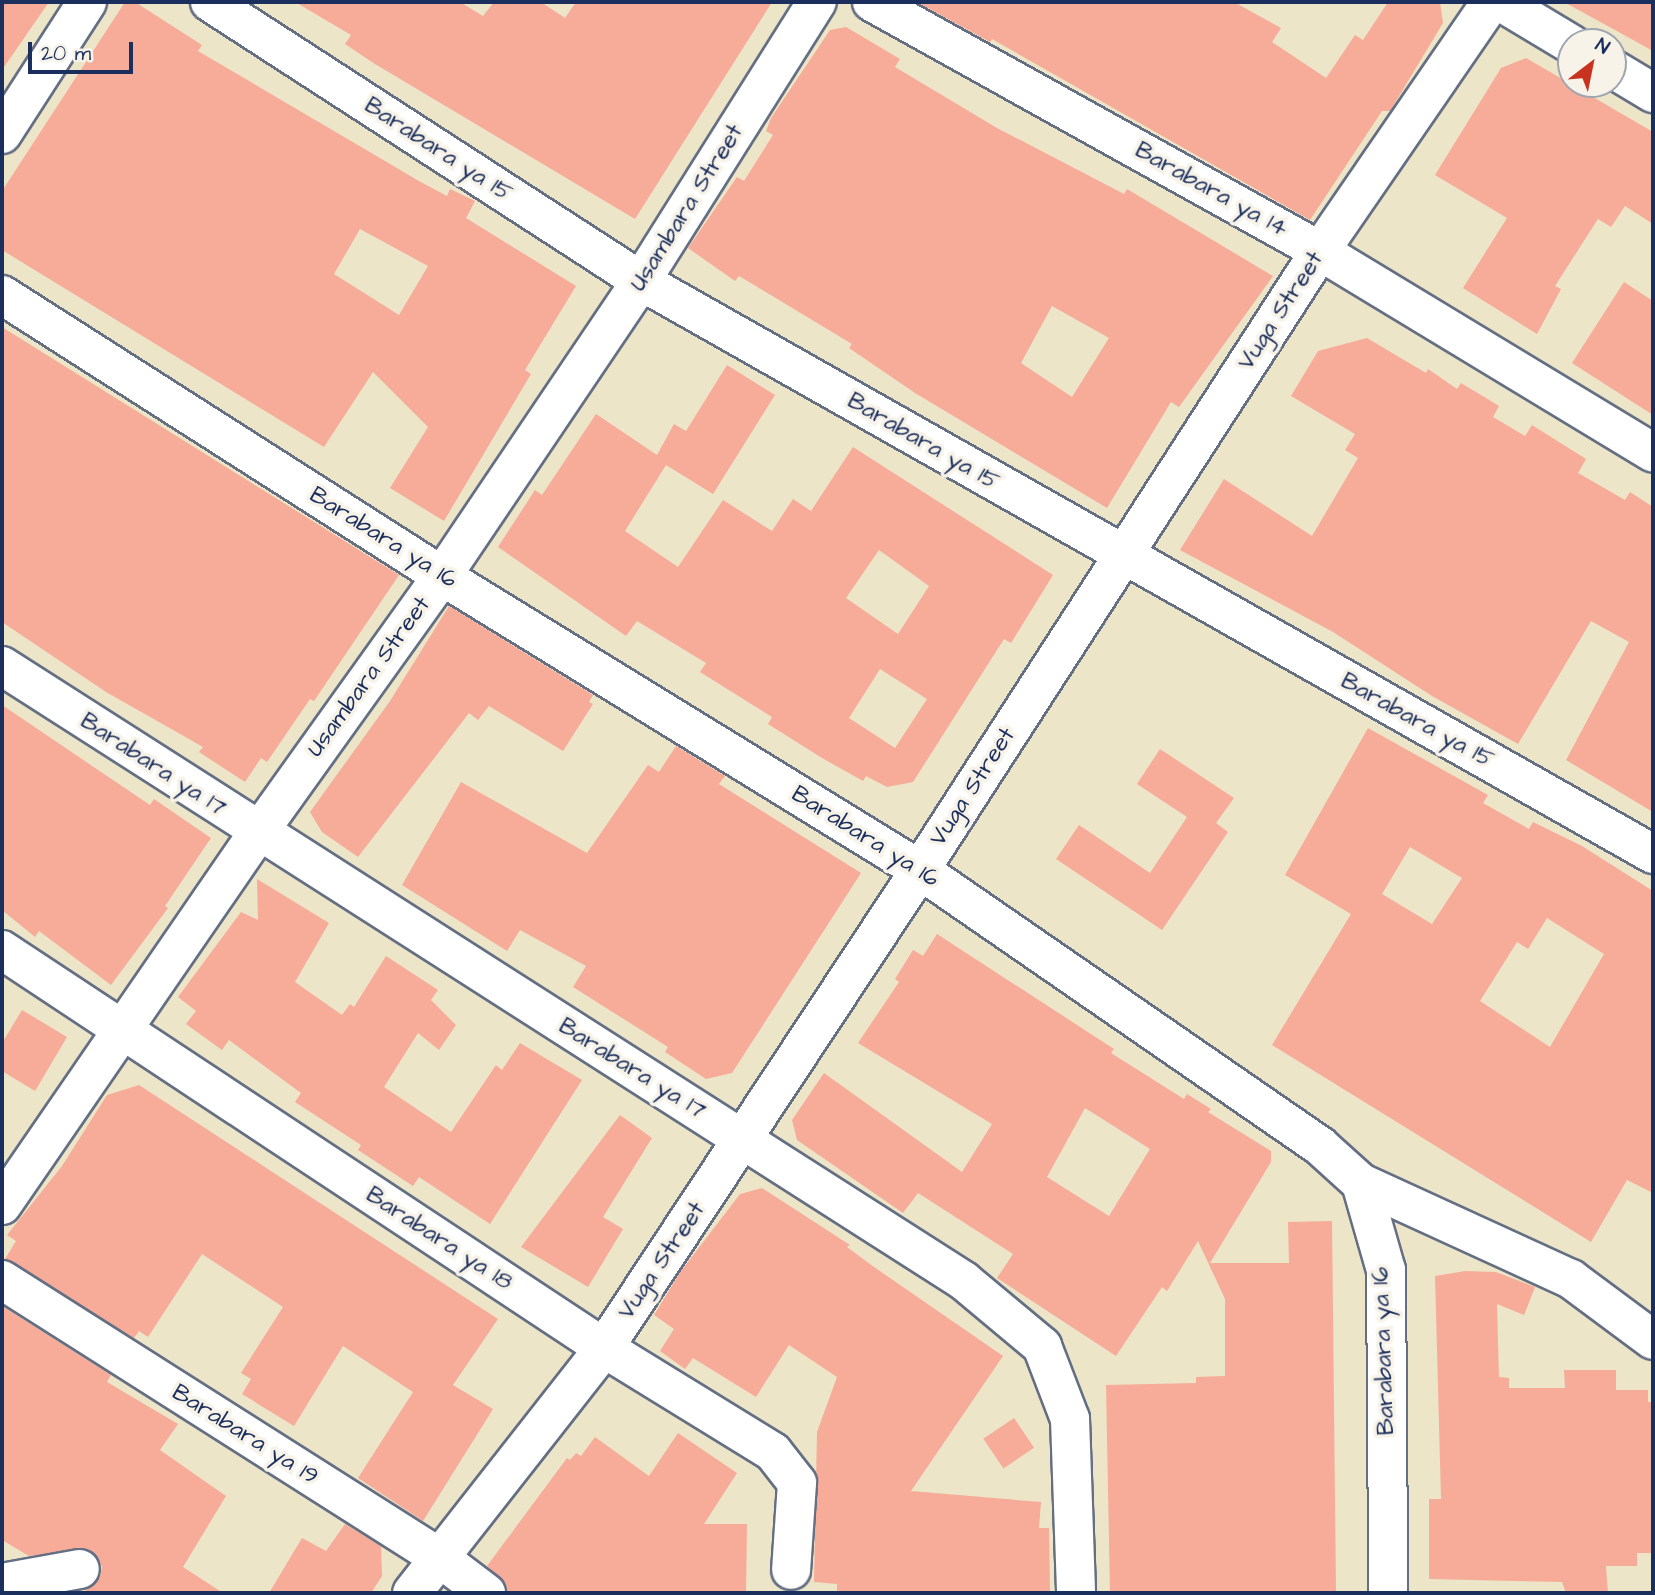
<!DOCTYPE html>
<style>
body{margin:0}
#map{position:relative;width:1655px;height:1595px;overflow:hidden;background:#ede5c8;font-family:"Architects Daughter",sans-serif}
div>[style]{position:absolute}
.building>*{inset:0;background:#f6ac98;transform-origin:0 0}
.roads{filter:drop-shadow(2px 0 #646f83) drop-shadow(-2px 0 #646f83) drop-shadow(0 2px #646f83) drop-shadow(0 -2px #646f83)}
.minor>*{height:38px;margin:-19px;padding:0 19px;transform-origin:19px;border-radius:19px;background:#fff}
span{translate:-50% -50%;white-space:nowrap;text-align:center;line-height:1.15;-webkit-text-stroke:7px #f7f3e8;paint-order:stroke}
.street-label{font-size:24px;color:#1b2f5e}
.frame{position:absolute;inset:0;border:4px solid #1b2f5e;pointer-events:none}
.north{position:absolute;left:1557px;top:28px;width:70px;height:70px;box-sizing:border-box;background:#f7f3e8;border:2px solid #9fa5b1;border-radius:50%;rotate:32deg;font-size:19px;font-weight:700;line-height:28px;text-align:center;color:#1b2f5e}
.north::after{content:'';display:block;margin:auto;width:24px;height:32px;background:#c8321e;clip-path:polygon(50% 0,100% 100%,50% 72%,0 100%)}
.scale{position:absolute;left:28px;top:42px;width:105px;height:32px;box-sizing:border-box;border:4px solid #1b2f5e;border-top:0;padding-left:9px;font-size:21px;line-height:24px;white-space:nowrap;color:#1b2f5e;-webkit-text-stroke:5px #f7f3e8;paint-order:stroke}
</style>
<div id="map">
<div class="building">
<div style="clip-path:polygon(2px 2px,49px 2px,2px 70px)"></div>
<div style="clip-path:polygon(evenodd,125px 2px,135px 2px,202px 45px,198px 51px,419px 181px,447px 196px,450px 189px,475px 201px,466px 218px,576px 286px,525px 370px,531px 374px,444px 521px,390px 488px,428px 427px,373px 372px,324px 447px,2px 250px,2px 191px,125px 2px,360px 229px,428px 266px,399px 315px,334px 274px,360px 229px)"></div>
<div style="clip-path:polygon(295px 2px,460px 2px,483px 16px,494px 2px,541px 2px,565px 18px,576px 2px,772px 2px,635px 219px,375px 64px,345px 44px,351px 35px)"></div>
<div style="clip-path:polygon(917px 2px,1234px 2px,1281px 28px,1272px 42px,1326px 78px,1355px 35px,1363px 40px,1388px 2px,1440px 2px,1443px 23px,1390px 111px,1382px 111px,1310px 220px,992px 39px,990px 42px)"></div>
<div style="clip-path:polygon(1564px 2px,1653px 2px,1653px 51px)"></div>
<div style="clip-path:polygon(evenodd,846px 27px,900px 59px,895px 67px,997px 128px,1124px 194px,1127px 189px,1273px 276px,1179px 407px,1171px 402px,1107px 508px,915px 393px,849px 348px,852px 344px,739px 276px,735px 281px,688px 248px,737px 177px,744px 181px,773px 135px,766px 131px,771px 118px,830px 30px,846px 27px,1052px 306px,1109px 338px,1072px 397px,1021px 363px,1052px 306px)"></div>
<div style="clip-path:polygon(1526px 58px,1653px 132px,1653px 224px,1625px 206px,1611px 227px,1598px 219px,1555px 286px,1561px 289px,1537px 334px,1463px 288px,1507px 218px,1435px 175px,1501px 68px)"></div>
<div style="clip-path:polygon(1624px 282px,1653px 301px,1653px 415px,1572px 363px)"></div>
<div style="clip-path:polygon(2px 327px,399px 575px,314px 701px,310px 699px,267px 762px,261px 758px,245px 782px,199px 752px,203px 747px,106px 692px,2px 622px)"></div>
<div style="clip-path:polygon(1367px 338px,1426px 373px,1428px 369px,1457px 389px,1461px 383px,1499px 406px,1493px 417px,1525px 436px,1532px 425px,1586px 459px,1578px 473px,1625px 500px,1630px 492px,1653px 507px,1653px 812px,1566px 760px,1629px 642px,1591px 621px,1518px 744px,1432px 696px,1333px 632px,1180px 550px,1224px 479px,1312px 536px,1358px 458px,1345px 450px,1355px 434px,1291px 396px,1318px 351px)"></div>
<div style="clip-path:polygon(evenodd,727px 365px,775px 395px,713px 494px,666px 465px,625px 531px,678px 567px,723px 500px,772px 531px,793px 499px,811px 511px,853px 447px,1053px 575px,1011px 643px,1004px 639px,913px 782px,887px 787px,866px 776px,863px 781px,822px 758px,768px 724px,772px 717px,700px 672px,706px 663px,637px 621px,626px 636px,498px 547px,535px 490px,542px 495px,596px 414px,657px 455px,674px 424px,686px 431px,727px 365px,879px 550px,929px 586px,898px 634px,846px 598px,879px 550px,727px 365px,880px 669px,927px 699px,895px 748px,849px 718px,880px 669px)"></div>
<div style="clip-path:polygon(449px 606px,593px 695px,589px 702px,593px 704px,563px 751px,489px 706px,478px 720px,469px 713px,358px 857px,322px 832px,310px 812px,390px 701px)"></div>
<div style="clip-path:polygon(2px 705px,150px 805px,154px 799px,211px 838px,165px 906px,168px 908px,111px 985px,39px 931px,35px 937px,2px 910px)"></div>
<div style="clip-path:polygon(evenodd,1368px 728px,1488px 795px,1483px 803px,1529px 829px,1533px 822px,1582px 846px,1653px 891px,1653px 1193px,1627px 1180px,1591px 1242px,1272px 1045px,1351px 914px,1285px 875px,1368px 728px,1410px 847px,1462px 878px,1432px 924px,1382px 894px,1410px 847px,1368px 728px,1547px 918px,1604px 954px,1550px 1047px,1480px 1001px,1517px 942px,1528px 949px,1547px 918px)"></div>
<div style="clip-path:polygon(676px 746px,725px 776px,719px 784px,861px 873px,732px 1073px,706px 1079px,665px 1052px,668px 1047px,573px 987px,586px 966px,520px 930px,507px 951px,402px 885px,461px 782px,587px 853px,648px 765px,659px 772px)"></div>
<div style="clip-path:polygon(1160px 749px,1234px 798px,1216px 823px,1228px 832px,1162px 930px,1056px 859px,1079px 825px,1150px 873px,1187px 817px,1137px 784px)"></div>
<div style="clip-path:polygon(257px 879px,329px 923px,295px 982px,342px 1015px,350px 1004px,354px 1007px,386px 956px,438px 990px,431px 1000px,456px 1025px,439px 1050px,418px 1033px,384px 1087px,451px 1132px,496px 1065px,502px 1070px,520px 1043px,582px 1080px,490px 1224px,419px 1177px,413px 1186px,358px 1150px,361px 1145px,295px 1102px,301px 1093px,229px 1040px,222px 1050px,186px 1024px,196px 1011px,178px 997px,241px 912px,258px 920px)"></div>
<div style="clip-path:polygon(evenodd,937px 934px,1114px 1049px,1111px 1053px,1184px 1099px,1187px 1094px,1211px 1109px,1208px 1112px,1271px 1151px,1271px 1162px,1210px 1263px,1289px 1263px,1288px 1222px,1332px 1221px,1336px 1593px,1110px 1593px,1106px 1385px,1196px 1383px,1196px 1377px,1225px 1376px,1225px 1299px,1198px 1241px,1167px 1291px,1162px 1287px,1116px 1356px,997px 1278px,1013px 1254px,918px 1193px,903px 1213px,797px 1140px,792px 1120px,824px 1073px,962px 1172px,992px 1124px,858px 1043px,899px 982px,895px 979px,913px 950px,923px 956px,937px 934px,1085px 1108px,1150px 1149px,1109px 1216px,1047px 1177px,1085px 1108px)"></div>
<div style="clip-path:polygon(22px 1010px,67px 1037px,35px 1091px,2px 1071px,2px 1043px)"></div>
<div style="clip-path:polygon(139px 1085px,498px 1319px,453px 1385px,493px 1409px,423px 1521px,358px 1478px,413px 1392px,343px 1346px,294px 1426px,242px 1394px,251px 1379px,241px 1373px,283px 1307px,202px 1254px,148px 1337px,139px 1331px,134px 1338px,5px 1259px,16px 1241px,7px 1235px,62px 1166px,107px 1095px)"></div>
<div style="clip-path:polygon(620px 1115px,652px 1138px,603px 1217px,623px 1229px,588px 1287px,521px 1247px)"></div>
<div style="clip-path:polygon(762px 1188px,850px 1245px,847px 1247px,874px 1267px,1003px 1356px,911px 1491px,1041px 1502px,1039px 1528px,1049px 1528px,1050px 1593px,837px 1593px,837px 1584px,814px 1582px,817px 1432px,837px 1377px,789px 1345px,756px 1397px,693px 1358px,685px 1369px,660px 1351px,674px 1329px,654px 1315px,681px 1271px,740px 1194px)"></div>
<div style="clip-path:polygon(1465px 1271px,1496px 1272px,1535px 1287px,1524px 1315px,1497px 1304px,1499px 1377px,1509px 1378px,1509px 1388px,1565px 1388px,1564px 1370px,1616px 1370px,1616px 1390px,1648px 1390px,1648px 1402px,1653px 1402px,1653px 1553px,1637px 1553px,1637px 1566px,1606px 1566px,1608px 1593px,1566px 1593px,1562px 1582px,1429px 1579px,1429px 1499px,1441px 1499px,1435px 1276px)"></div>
<div style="clip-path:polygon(2px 1306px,111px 1375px,107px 1382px,178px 1424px,160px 1450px,226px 1496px,183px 1567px,223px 1593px,90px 1593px,85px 1590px,100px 1577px,102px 1566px,88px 1549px,29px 1556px,2px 1540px)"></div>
<div style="left:1014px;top:1418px;width:36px;height:37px;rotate:56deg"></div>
<div style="clip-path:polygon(678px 1433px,737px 1473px,704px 1524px,747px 1524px,746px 1593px,507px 1593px,506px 1584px,487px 1566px,567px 1458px,570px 1460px,576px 1453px,581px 1456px,595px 1437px,649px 1476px)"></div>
<div style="clip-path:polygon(345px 1524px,381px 1546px,382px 1576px,371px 1593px,269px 1593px,302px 1538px,326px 1551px)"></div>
</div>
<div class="roads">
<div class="minor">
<div style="left:210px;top:2px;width:513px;rotate:32.92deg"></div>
<div style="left:641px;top:281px;width:1163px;rotate:29.52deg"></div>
<div style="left:872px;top:2px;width:513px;rotate:29.07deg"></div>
<div style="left:1320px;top:251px;width:389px;rotate:31.2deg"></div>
<div style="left:1501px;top:2px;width:82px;rotate:31deg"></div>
<div style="left:1613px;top:69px;width:47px;rotate:31deg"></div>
<div style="left:2px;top:134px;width:157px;rotate:-57.2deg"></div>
<div style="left:2px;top:295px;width:522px;rotate:32.56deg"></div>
<div style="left:442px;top:576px;width:561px;rotate:31.59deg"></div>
<div style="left:920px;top:870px;width:486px;rotate:34.6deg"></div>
<div style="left:1320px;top:1146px;width:55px;rotate:42.1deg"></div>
<div style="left:1361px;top:1183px;width:91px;rotate:74deg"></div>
<div style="left:1386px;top:1270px;width:323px;rotate:89.6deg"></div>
<div style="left:2px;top:666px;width:1142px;rotate:32.59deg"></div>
<div style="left:964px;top:1281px;width:102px;rotate:39.8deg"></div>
<div style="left:1042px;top:1346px;width:78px;rotate:69deg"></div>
<div style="left:1070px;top:1419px;width:174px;rotate:88deg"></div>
<div style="left:2px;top:950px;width:722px;rotate:33.47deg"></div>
<div style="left:604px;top:1348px;width:198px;rotate:31.6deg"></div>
<div style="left:773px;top:1452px;width:39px;rotate:52deg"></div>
<div style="left:797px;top:1483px;width:87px;rotate:93.9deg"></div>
<div style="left:1361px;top:1183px;width:231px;rotate:24.6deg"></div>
<div style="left:1571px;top:1279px;width:102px;rotate:36.6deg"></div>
<div style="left:2px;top:1205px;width:452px;rotate:-55.5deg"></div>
<div style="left:258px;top:833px;width:316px;rotate:-54.4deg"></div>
<div style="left:442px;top:576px;width:356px;rotate:-56deg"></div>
<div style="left:641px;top:281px;width:330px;rotate:-57.8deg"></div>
<div style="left:2px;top:1280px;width:519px;rotate:32.4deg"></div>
<div style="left:440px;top:1558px;width:58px;rotate:37.3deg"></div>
<div style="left:2px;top:1583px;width:79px;rotate:-10.2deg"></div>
<div style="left:412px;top:1593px;width:311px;rotate:-51.9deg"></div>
<div style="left:604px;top:1348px;width:573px;rotate:-56.53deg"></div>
<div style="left:920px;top:870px;width:737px;rotate:-57.13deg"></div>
<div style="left:1320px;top:251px;width:302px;rotate:-55.5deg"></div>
</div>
</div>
<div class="street-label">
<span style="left:438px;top:150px;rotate:33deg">Barabara ya 15</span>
<span style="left:1211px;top:190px;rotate:29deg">Barabara ya 14</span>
<span style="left:687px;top:208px;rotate:-58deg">Usambara Street</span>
<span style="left:1281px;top:311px;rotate:-57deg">Vuga Street</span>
<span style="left:923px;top:442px;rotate:30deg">Barabara ya 15</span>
<span style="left:383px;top:538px;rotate:32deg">Barabara ya 16</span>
<span style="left:369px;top:677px;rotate:-54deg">Usambara Street</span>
<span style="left:1417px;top:721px;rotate:29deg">Barabara ya 15</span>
<span style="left:153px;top:765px;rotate:33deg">Barabara ya 17</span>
<span style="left:973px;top:787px;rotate:-57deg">Vuga Street</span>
<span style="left:865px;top:837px;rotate:32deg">Barabara ya 16</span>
<span style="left:632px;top:1069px;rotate:32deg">Barabara ya 17</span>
<span style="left:439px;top:1239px;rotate:33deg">Barabara ya 18</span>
<span style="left:662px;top:1261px;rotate:-56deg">Vuga Street</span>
<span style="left:1384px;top:1351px;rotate:-92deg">Barabara ya 16</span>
<span style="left:245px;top:1435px;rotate:32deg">Barabara ya 19</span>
</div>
<div class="frame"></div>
<div class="north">N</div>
<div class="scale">20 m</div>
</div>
